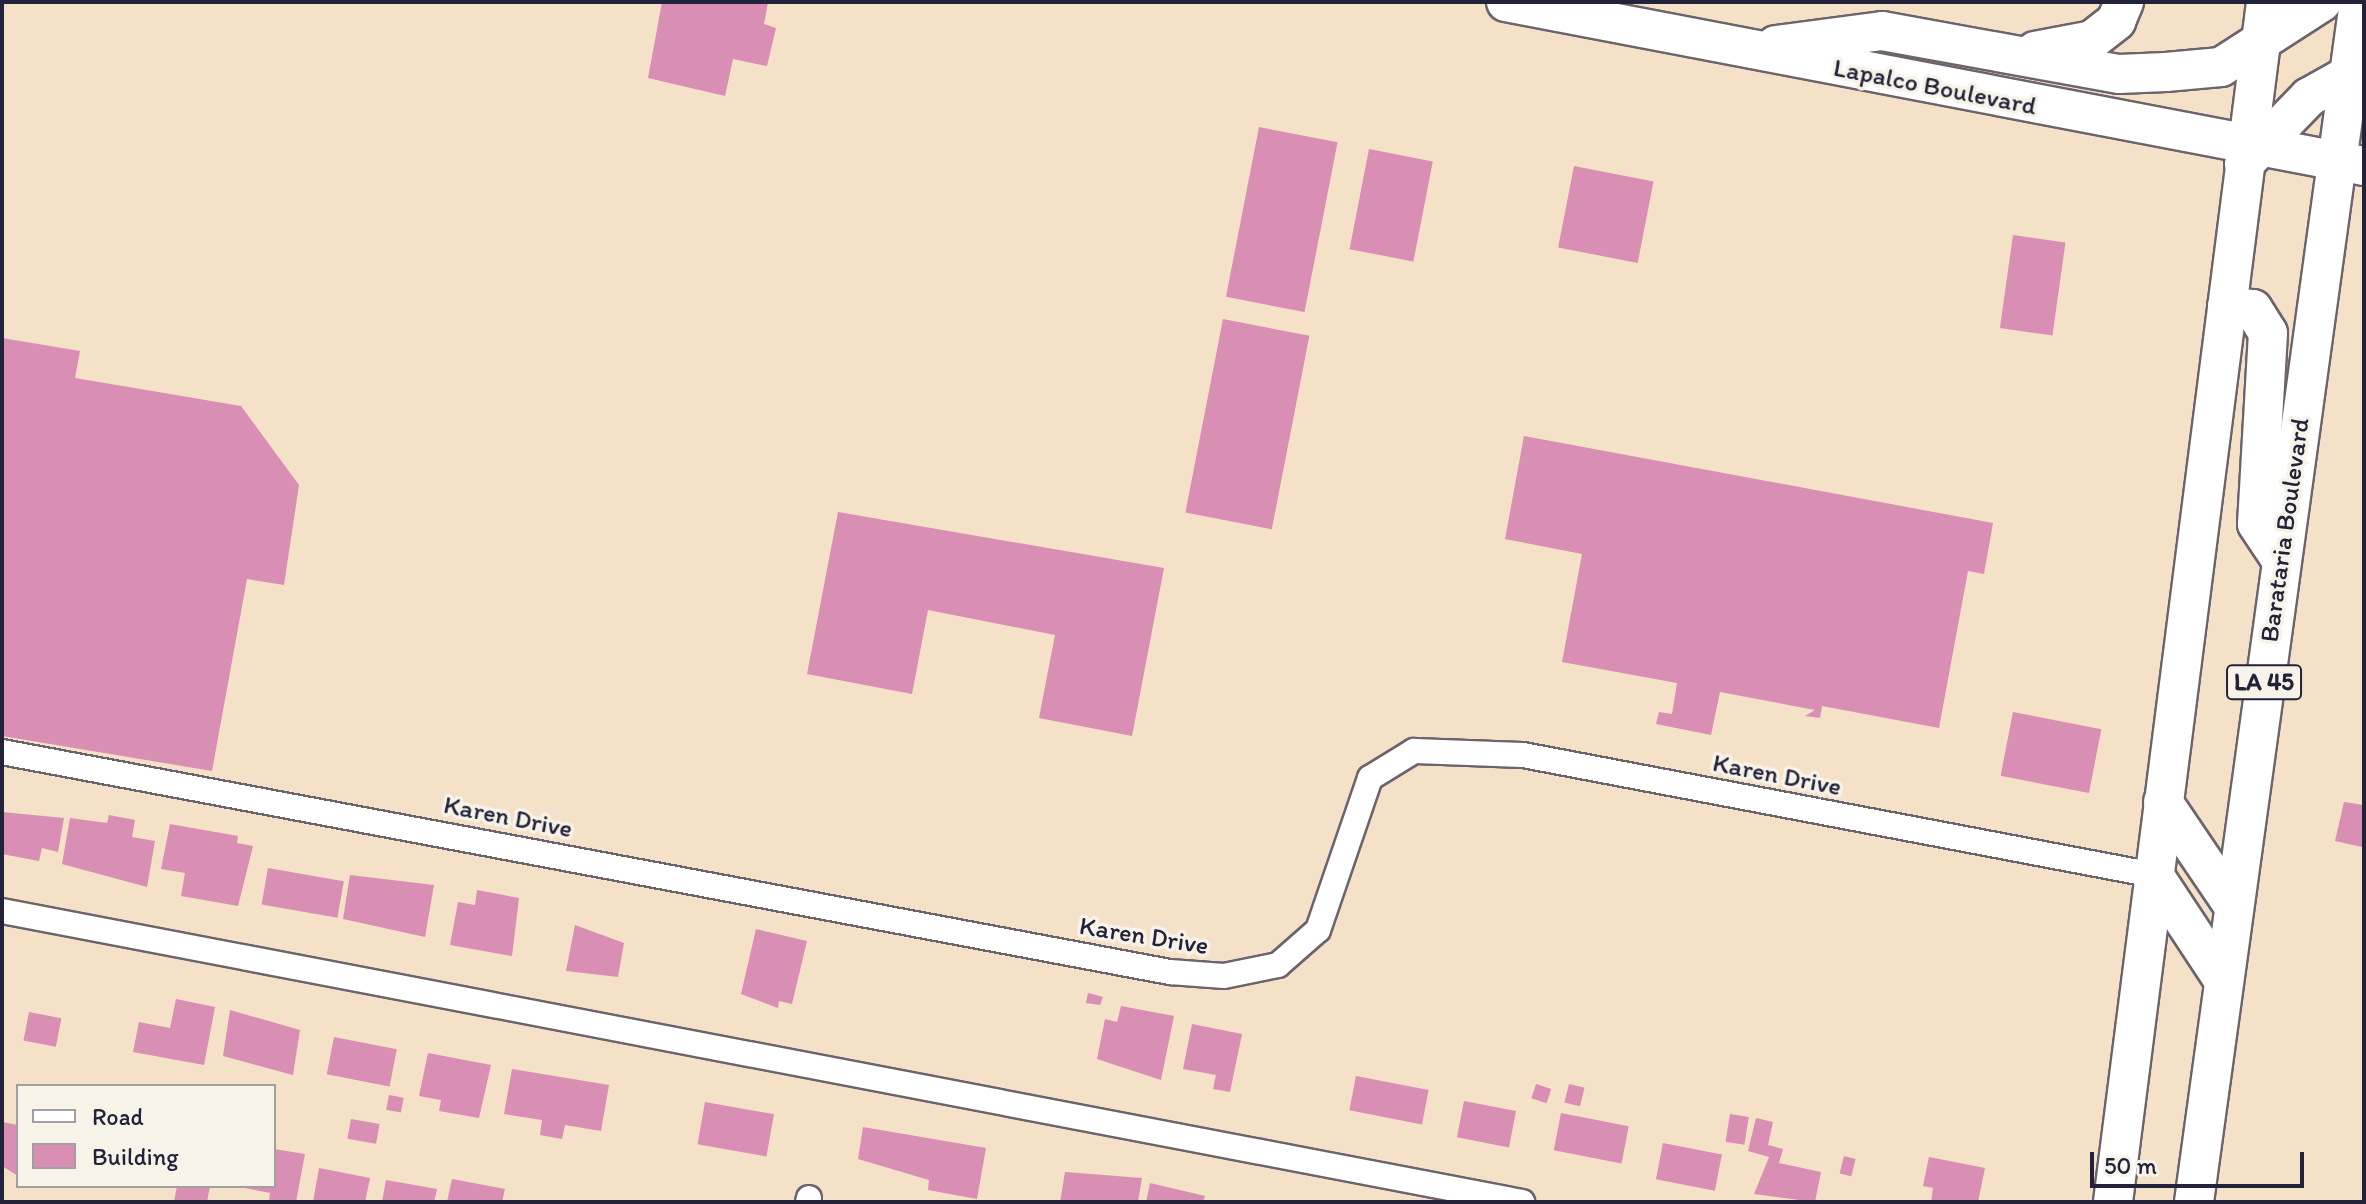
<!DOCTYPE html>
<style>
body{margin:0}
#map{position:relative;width:2366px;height:1204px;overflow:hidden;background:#f5e0c8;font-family:Itim,sans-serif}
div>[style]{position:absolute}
.building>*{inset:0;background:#d98eb4;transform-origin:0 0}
.roads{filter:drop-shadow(2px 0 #6c646c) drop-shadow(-2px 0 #6c646c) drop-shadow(0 2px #6c646c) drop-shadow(0 -2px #6c646c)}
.minor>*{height:24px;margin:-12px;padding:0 12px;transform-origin:12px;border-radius:12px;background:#fff}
.primary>*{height:38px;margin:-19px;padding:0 19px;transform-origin:19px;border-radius:19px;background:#fff}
span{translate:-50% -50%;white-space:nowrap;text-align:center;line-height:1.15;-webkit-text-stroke:7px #f7f3e8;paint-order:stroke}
.shield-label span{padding:2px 6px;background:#f7f3e8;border:2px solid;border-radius:6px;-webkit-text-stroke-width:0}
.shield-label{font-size:24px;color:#22223b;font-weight:700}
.street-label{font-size:26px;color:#22223b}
.frame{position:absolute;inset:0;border:4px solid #22223b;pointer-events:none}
.legend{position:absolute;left:16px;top:1084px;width:260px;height:104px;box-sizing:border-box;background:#f7f3e8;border:2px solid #a29fa3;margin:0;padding:10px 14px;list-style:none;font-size:24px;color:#22223b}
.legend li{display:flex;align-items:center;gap:16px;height:40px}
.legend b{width:40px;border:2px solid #a29fa3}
.scale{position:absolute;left:2090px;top:1152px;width:214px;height:36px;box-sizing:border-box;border:4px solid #22223b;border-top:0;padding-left:10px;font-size:24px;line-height:28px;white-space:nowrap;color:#22223b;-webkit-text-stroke:6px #f7f3e8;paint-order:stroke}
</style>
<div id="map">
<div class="building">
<div style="clip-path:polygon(662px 2px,768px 2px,764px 24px,776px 28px,767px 66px,733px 59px,725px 96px,648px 78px)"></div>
<div style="left:1259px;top:127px;width:80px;height:173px;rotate:11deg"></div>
<div style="left:1369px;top:149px;width:65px;height:102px;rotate:11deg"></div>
<div style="left:1574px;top:166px;width:81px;height:83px;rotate:11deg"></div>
<div style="left:2013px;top:235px;width:53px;height:94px;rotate:8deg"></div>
<div style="left:1223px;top:319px;width:88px;height:197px;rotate:11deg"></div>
<div style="clip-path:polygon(2px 338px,80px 351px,75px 378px,241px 406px,299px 485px,284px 585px,247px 579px,212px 771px,2px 736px)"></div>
<div style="clip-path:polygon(1524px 436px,1993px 523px,1984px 574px,1968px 571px,1939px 728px,1822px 706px,1820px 718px,1805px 716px,1815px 710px,1720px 692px,1711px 735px,1656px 724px,1659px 712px,1672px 714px,1677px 683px,1562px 662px,1582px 554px,1505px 539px)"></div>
<div style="clip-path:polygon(838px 512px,1164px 568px,1132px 736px,1039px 718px,1055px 635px,928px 610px,912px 694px,807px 674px)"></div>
<div style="left:2013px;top:712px;width:90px;height:65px;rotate:11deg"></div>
<div style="clip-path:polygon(2344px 802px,2364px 805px,2362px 847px,2335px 841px)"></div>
<div style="clip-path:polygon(2px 812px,64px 818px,58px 852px,42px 848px,39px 861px,2px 854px)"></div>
<div style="clip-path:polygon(109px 815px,135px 820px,132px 837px,155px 841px,147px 887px,62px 864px,70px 818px,107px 823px)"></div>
<div style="clip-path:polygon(170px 824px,238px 836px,237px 843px,253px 846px,238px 906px,181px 896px,185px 873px,161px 869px)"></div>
<div style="left:268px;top:868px;width:77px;height:37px;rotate:10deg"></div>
<div style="clip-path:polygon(350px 875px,434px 885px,425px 937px,343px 919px)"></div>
<div style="clip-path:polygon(477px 890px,519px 898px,512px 956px,450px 945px,458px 902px,475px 905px)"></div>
<div style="clip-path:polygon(575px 925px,624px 943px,618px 977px,566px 971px)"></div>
<div style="clip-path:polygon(756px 929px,807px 941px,792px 1004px,779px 1001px,778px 1008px,741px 994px)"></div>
<div style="clip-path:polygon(1088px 993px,1103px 997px,1100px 1005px,1086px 1003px)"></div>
<div style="clip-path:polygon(176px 999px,215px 1007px,204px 1065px,133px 1052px,139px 1022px,170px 1028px)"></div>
<div style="clip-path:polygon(1121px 1006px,1174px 1016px,1161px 1080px,1097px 1059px,1105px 1019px,1117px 1022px)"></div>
<div style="clip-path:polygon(230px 1010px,300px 1030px,293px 1075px,223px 1056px)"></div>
<div style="left:29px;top:1012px;width:33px;height:29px;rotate:11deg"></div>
<div style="clip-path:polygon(1192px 1024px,1242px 1034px,1230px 1092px,1213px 1089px,1216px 1075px,1183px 1069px)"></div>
<div style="left:334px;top:1037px;width:64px;height:38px;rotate:11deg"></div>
<div style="clip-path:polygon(428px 1053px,491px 1065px,479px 1118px,439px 1111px,441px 1100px,419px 1096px)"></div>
<div style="clip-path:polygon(512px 1069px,609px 1085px,601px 1131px,565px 1125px,562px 1139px,540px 1135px,542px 1120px,504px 1114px)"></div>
<div style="left:1356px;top:1076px;width:74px;height:35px;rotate:11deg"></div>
<div style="left:1536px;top:1084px;width:16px;height:15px;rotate:18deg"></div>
<div style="left:1569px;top:1084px;width:16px;height:19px;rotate:14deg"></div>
<div style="left:389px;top:1095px;width:15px;height:15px;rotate:11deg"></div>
<div style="left:1464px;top:1101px;width:53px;height:37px;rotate:11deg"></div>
<div style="left:705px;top:1102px;width:70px;height:43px;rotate:10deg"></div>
<div style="left:1561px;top:1113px;width:69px;height:38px;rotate:11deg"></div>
<div style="left:1730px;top:1114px;width:19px;height:28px;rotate:9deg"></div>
<div style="clip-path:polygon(1756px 1118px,1773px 1122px,1768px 1145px,1783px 1149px,1779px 1163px,1821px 1172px,1815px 1202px,1754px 1194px,1769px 1157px,1748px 1151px)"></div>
<div style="left:351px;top:1119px;width:29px;height:20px;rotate:10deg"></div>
<div style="clip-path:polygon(2px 1122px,18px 1125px,18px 1176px,2px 1166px)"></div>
<div style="clip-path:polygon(863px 1127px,986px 1148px,977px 1199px,928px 1190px,929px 1180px,858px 1159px)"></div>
<div style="left:1663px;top:1143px;width:60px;height:37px;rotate:11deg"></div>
<div style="clip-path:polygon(274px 1149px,305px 1154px,296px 1202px,269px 1202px,270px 1193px,240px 1187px,274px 1186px)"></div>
<div style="left:1844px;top:1156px;width:12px;height:18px;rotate:14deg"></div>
<div style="clip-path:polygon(1929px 1157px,1985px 1168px,1978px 1202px,1931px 1202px,1933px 1188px,1923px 1186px)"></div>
<div style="clip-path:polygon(319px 1168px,370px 1178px,365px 1202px,313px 1202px)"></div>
<div style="clip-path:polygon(1065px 1172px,1142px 1178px,1138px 1202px,1060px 1202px)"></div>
<div style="clip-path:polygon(452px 1179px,505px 1189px,502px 1202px,447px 1202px)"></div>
<div style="clip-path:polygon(386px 1180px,437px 1189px,434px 1202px,382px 1202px)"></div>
<div style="clip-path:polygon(1150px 1183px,1205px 1196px,1203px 1202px,1146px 1202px)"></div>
<div style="clip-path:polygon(177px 1186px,210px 1186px,207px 1202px,174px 1202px)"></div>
</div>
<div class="roads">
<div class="minor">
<div style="left:2px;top:752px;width:1189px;rotate:10.67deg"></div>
<div style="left:1170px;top:972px;width:54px;rotate:4.2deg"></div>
<div style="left:1224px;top:976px;width:55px;rotate:-11.5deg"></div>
<div style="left:1278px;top:965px;width:53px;rotate:-41.2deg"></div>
<div style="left:1318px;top:930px;width:161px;rotate:-71.1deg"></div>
<div style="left:1370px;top:778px;width:52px;rotate:-31.5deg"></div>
<div style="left:1414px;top:751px;width:109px;rotate:2.1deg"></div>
<div style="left:1523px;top:755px;width:642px;rotate:10.77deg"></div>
<div style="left:2px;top:911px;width:1548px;rotate:10.84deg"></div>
<div style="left:808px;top:1202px;width:4px;rotate:-76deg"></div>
</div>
<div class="primary">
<div style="left:1506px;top:2px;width:874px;rotate:10.82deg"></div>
<div style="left:1776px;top:45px;width:107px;rotate:-7.5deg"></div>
<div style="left:1882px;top:31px;width:241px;rotate:10.3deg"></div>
<div style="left:2119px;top:74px;width:47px;rotate:-2.4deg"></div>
<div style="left:2166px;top:72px;width:55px;rotate:-5.2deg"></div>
<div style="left:2221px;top:67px;width:120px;rotate:-32.8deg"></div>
<div style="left:2035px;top:51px;width:58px;rotate:-10.9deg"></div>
<div style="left:2092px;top:40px;width:31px;rotate:-38deg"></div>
<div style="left:2116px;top:21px;width:21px;rotate:-67deg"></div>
<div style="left:2244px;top:164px;width:93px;rotate:-45.9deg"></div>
<div style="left:2309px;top:97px;width:60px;rotate:-29.1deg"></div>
<div style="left:2227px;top:306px;width:26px;rotate:7deg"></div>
<div style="left:2253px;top:309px;width:28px;rotate:58deg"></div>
<div style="left:2268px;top:333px;width:191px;rotate:93.3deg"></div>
<div style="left:2257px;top:524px;width:43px;rotate:56.3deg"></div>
<div style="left:2163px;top:802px;width:127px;rotate:55.9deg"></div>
<div style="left:2154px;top:875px;width:127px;rotate:56.6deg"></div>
<div style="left:2113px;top:1202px;width:1210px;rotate:-82.73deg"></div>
<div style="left:2194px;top:1202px;width:1211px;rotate:-82.17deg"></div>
</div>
</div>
<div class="shield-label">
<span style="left:2264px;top:682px">LA 45</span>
</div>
<div class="street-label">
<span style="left:1935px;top:87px;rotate:11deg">Lapalco Boulevard</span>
<span style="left:2285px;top:530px;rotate:-82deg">Barataria Boulevard</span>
<span style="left:1777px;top:775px;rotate:11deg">Karen Drive</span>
<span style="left:508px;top:817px;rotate:11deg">Karen Drive</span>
<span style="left:1144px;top:936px;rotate:9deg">Karen Drive</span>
</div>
<div class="frame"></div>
<ul class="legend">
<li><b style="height:10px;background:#fff"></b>Road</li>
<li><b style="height:22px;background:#d98eb4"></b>Building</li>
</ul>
<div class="scale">50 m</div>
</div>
